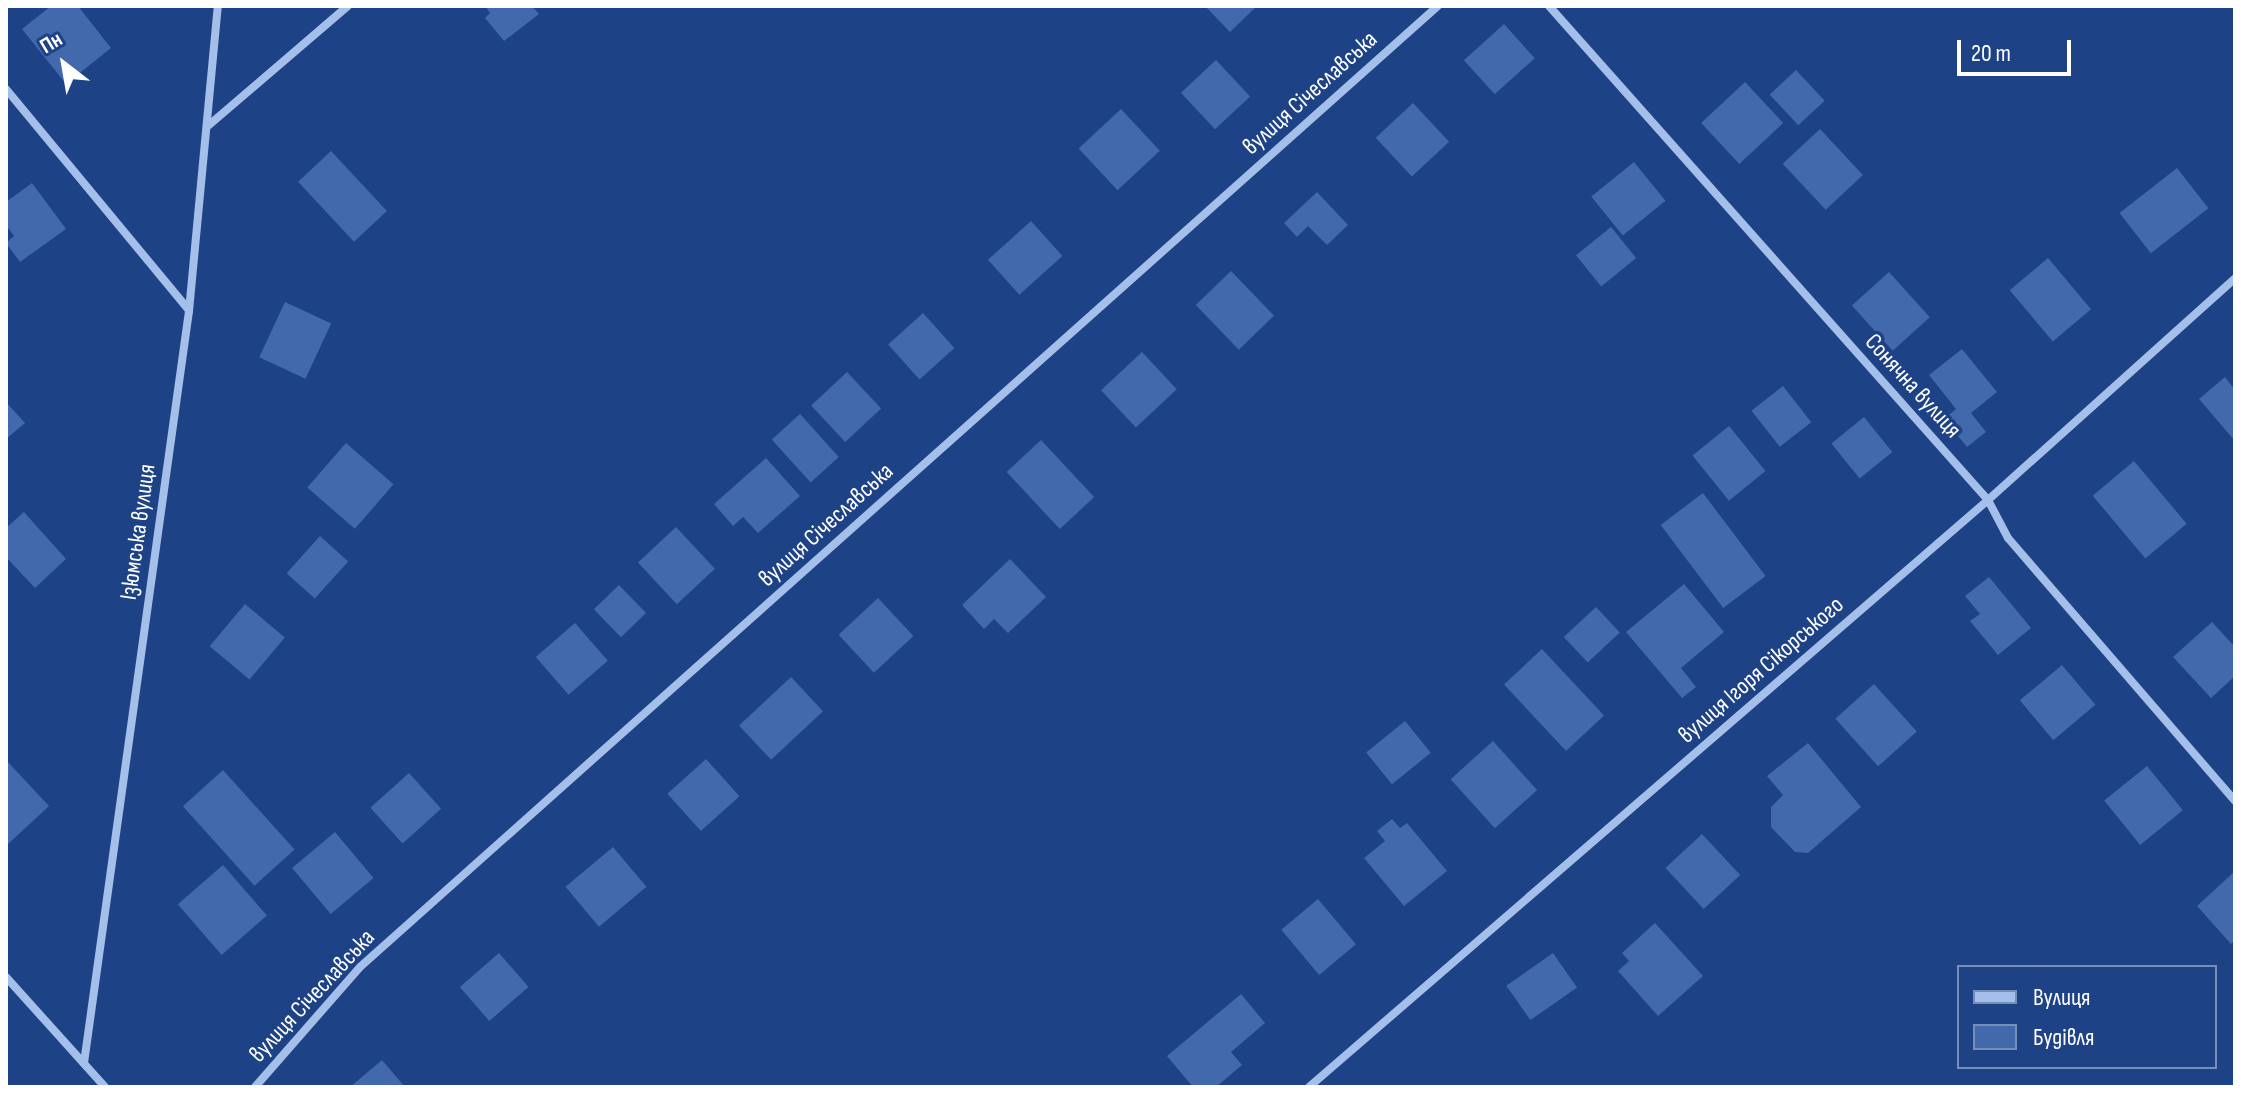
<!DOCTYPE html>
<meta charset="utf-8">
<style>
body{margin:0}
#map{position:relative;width:2241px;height:1093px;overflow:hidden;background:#1d4286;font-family:"Sofia Sans Condensed",sans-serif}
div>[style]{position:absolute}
.building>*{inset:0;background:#4169ac;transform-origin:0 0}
.minor>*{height:8px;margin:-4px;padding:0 4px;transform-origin:4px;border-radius:4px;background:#a5bfeb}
span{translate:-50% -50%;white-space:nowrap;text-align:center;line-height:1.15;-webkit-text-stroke:7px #1d4286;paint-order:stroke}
.street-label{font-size:24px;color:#fff}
.frame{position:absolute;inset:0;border:8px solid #fff;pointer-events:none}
.legend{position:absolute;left:1957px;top:965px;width:260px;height:104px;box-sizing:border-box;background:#1d4286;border:2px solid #778eb6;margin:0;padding:10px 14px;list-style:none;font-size:24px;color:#fff}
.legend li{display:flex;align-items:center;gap:16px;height:40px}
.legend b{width:40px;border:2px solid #778eb6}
.north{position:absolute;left:24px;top:24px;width:80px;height:80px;-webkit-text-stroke:6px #1d4286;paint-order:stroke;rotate:329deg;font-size:22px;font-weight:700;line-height:32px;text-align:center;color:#fff}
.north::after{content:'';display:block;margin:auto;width:28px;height:36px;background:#fff;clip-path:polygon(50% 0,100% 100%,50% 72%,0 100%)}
.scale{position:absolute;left:1957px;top:40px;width:114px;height:36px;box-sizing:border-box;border:4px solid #fff;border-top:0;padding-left:10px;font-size:24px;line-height:28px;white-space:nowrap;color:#fff;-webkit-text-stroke:6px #1d4286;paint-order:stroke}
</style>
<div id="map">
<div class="building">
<div style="clip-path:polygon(51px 6px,78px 6px,111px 48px,66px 84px,22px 29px)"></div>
<div style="clip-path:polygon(485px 6px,532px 6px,539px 14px,504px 41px,485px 18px,490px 13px)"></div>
<div style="clip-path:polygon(1205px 6px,1257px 6px,1230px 32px)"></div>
<div style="left:1504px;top:24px;width:46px;height:54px;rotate:48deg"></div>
<div style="left:1216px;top:60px;width:50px;height:48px;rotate:47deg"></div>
<div style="left:1796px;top:70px;width:42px;height:36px;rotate:47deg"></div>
<div style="left:1745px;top:82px;width:56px;height:60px;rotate:47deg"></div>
<div style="left:1413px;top:103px;width:53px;height:51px;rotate:47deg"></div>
<div style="left:1121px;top:109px;width:57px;height:58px;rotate:47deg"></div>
<div style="left:1820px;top:129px;width:63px;height:51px;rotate:47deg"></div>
<div style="left:331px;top:151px;width:82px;height:45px;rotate:47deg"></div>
<div style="left:1634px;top:162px;width:50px;height:55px;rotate:51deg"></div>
<div style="left:2177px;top:168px;width:51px;height:73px;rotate:52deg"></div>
<div style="clip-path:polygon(32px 183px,66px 229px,20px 262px,6px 243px,14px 236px,6px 225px,6px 202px)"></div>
<div style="clip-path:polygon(1317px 192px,1348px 225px,1327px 245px,1308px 226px,1297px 237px,1284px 223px)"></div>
<div style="left:1031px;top:221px;width:47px;height:58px;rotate:48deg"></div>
<div style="left:1611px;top:227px;width:40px;height:45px;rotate:51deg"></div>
<div style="left:2048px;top:258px;width:67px;height:50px;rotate:50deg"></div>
<div style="left:1231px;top:271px;width:62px;height:49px;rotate:46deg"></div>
<div style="left:1889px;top:272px;width:61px;height:50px;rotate:48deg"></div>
<div style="left:285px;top:302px;width:51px;height:61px;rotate:25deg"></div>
<div style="left:923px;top:313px;width:47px;height:47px;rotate:48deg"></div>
<div style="clip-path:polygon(1962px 349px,1997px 392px,1971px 413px,1986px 432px,1967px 447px,1944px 419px,1956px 409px,1929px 375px)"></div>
<div style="left:1142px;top:352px;width:51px;height:56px;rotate:47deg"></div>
<div style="left:847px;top:372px;width:50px;height:49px;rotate:47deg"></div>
<div style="clip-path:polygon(2225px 377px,2235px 390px,2235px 441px,2199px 399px)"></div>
<div style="left:1783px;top:386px;width:46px;height:40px;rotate:52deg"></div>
<div style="clip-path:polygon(6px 402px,25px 423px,6px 439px)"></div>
<div style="left:800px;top:414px;width:58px;height:38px;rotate:48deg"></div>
<div style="left:1864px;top:417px;width:45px;height:42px;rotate:51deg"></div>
<div style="left:1729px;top:426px;width:58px;height:47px;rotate:51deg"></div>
<div style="left:1041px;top:440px;width:78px;height:47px;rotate:47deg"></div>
<div style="left:346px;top:443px;width:63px;height:59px;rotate:41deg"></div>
<div style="clip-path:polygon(766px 458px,800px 496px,758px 533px,743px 517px,733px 526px,714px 504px)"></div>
<div style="left:2134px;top:461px;width:82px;height:54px;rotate:50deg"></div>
<div style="left:1703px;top:493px;width:104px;height:53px;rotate:53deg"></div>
<div style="clip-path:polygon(24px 512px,66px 559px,35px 588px,6px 557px,6px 528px)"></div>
<div style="left:676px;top:527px;width:57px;height:52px;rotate:47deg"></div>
<div style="left:320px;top:536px;width:38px;height:50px;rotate:42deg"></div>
<div style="clip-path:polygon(1010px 559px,1046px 597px,1008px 633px,994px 619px,984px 629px,962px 605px)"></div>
<div style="clip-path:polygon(1989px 577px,2031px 628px,1998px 655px,1970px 621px,1980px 614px,1965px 596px)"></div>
<div style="clip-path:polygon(1684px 584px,1724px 632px,1681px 668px,1696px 687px,1682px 698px,1626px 632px)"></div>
<div style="left:619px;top:585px;width:39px;height:35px;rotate:46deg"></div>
<div style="left:878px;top:598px;width:52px;height:54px;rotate:47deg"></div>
<div style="left:245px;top:604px;width:52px;height:55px;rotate:40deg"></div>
<div style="left:1596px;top:607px;width:35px;height:44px;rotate:47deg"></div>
<div style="clip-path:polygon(2212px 622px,2235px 647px,2235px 676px,2211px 698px,2173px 657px)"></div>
<div style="left:575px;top:623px;width:50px;height:52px;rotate:49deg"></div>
<div style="left:1542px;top:649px;width:91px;height:52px;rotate:47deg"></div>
<div style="left:2062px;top:665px;width:52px;height:55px;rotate:50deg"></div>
<div style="left:791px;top:677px;width:47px;height:71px;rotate:47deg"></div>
<div style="left:1874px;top:684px;width:64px;height:52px;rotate:48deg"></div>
<div style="left:1405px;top:721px;width:41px;height:50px;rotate:51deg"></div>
<div style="left:1493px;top:741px;width:66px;height:57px;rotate:48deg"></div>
<div style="clip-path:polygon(1808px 743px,1861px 807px,1808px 853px,1795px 852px,1771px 827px,1771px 807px,1783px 795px,1767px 776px)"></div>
<div style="left:706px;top:759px;width:50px;height:52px;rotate:48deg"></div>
<div style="clip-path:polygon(6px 760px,49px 806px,6px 846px)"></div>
<div style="left:2147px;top:766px;width:57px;height:55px;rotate:51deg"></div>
<div style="left:223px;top:770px;width:107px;height:54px;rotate:48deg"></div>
<div style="left:409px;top:773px;width:48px;height:52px;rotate:48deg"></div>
<div style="clip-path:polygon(1392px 819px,1400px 828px,1407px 823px,1447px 871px,1404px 906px,1364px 858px,1385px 841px,1377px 831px)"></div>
<div style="left:335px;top:832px;width:60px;height:56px;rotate:50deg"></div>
<div style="left:1702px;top:834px;width:56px;height:50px;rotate:47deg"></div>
<div style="left:613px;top:847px;width:52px;height:62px;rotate:50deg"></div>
<div style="left:223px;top:865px;width:67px;height:60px;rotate:49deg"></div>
<div style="clip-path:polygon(2235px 871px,2235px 940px,2231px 944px,2197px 906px)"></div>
<div style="left:1318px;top:899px;width:59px;height:48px;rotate:50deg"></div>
<div style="clip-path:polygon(1655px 923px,1703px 976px,1658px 1016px,1618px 971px,1629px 961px,1622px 953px)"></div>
<div style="left:499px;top:953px;width:45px;height:52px;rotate:49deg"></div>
<div style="left:1553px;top:953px;width:42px;height:57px;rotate:55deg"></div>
<div style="clip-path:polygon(1241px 994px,1265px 1023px,1231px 1052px,1242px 1065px,1216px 1087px,1193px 1087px,1167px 1056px)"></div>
<div style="clip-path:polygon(382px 1060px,405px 1087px,350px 1087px)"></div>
</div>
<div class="minor">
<div style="left:1549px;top:6px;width:661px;rotate:48.37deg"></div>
<div style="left:1988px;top:500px;width:43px;rotate:62.2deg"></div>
<div style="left:2008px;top:538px;width:347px;rotate:49.2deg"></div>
<div style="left:6px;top:89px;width:287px;rotate:50.4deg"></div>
<div style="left:209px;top:125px;width:183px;rotate:-40.6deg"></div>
<div style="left:6px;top:977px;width:148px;rotate:48deg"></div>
<div style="left:84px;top:1063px;width:759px;rotate:-82.05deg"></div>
<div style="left:189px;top:311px;width:306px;rotate:-84.6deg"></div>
<div style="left:255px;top:1087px;width:159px;rotate:-48.8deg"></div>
<div style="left:360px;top:967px;width:1444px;rotate:-41.72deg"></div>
<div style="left:1309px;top:1087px;width:898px;rotate:-40.84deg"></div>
<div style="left:1988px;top:500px;width:332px;rotate:-41.9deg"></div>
</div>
<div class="street-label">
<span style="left:1310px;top:93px;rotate:-42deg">вулиця Січеславська</span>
<span style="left:1913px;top:386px;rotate:48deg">Сонячна вулиця</span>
<span style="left:826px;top:525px;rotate:-42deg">вулиця Січеславська</span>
<span style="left:138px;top:532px;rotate:-82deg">Ізюмська вулиця</span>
<span style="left:1761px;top:670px;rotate:-41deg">вулиця Ігоря Сікорського</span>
<span style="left:312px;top:996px;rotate:-47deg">вулиця Січеславська</span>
</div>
<div class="frame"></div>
<ul class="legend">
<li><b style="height:10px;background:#a5bfeb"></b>Вулиця</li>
<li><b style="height:22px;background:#4169ac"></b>Будівля</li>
</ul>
<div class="north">Пн</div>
<div class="scale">20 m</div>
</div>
